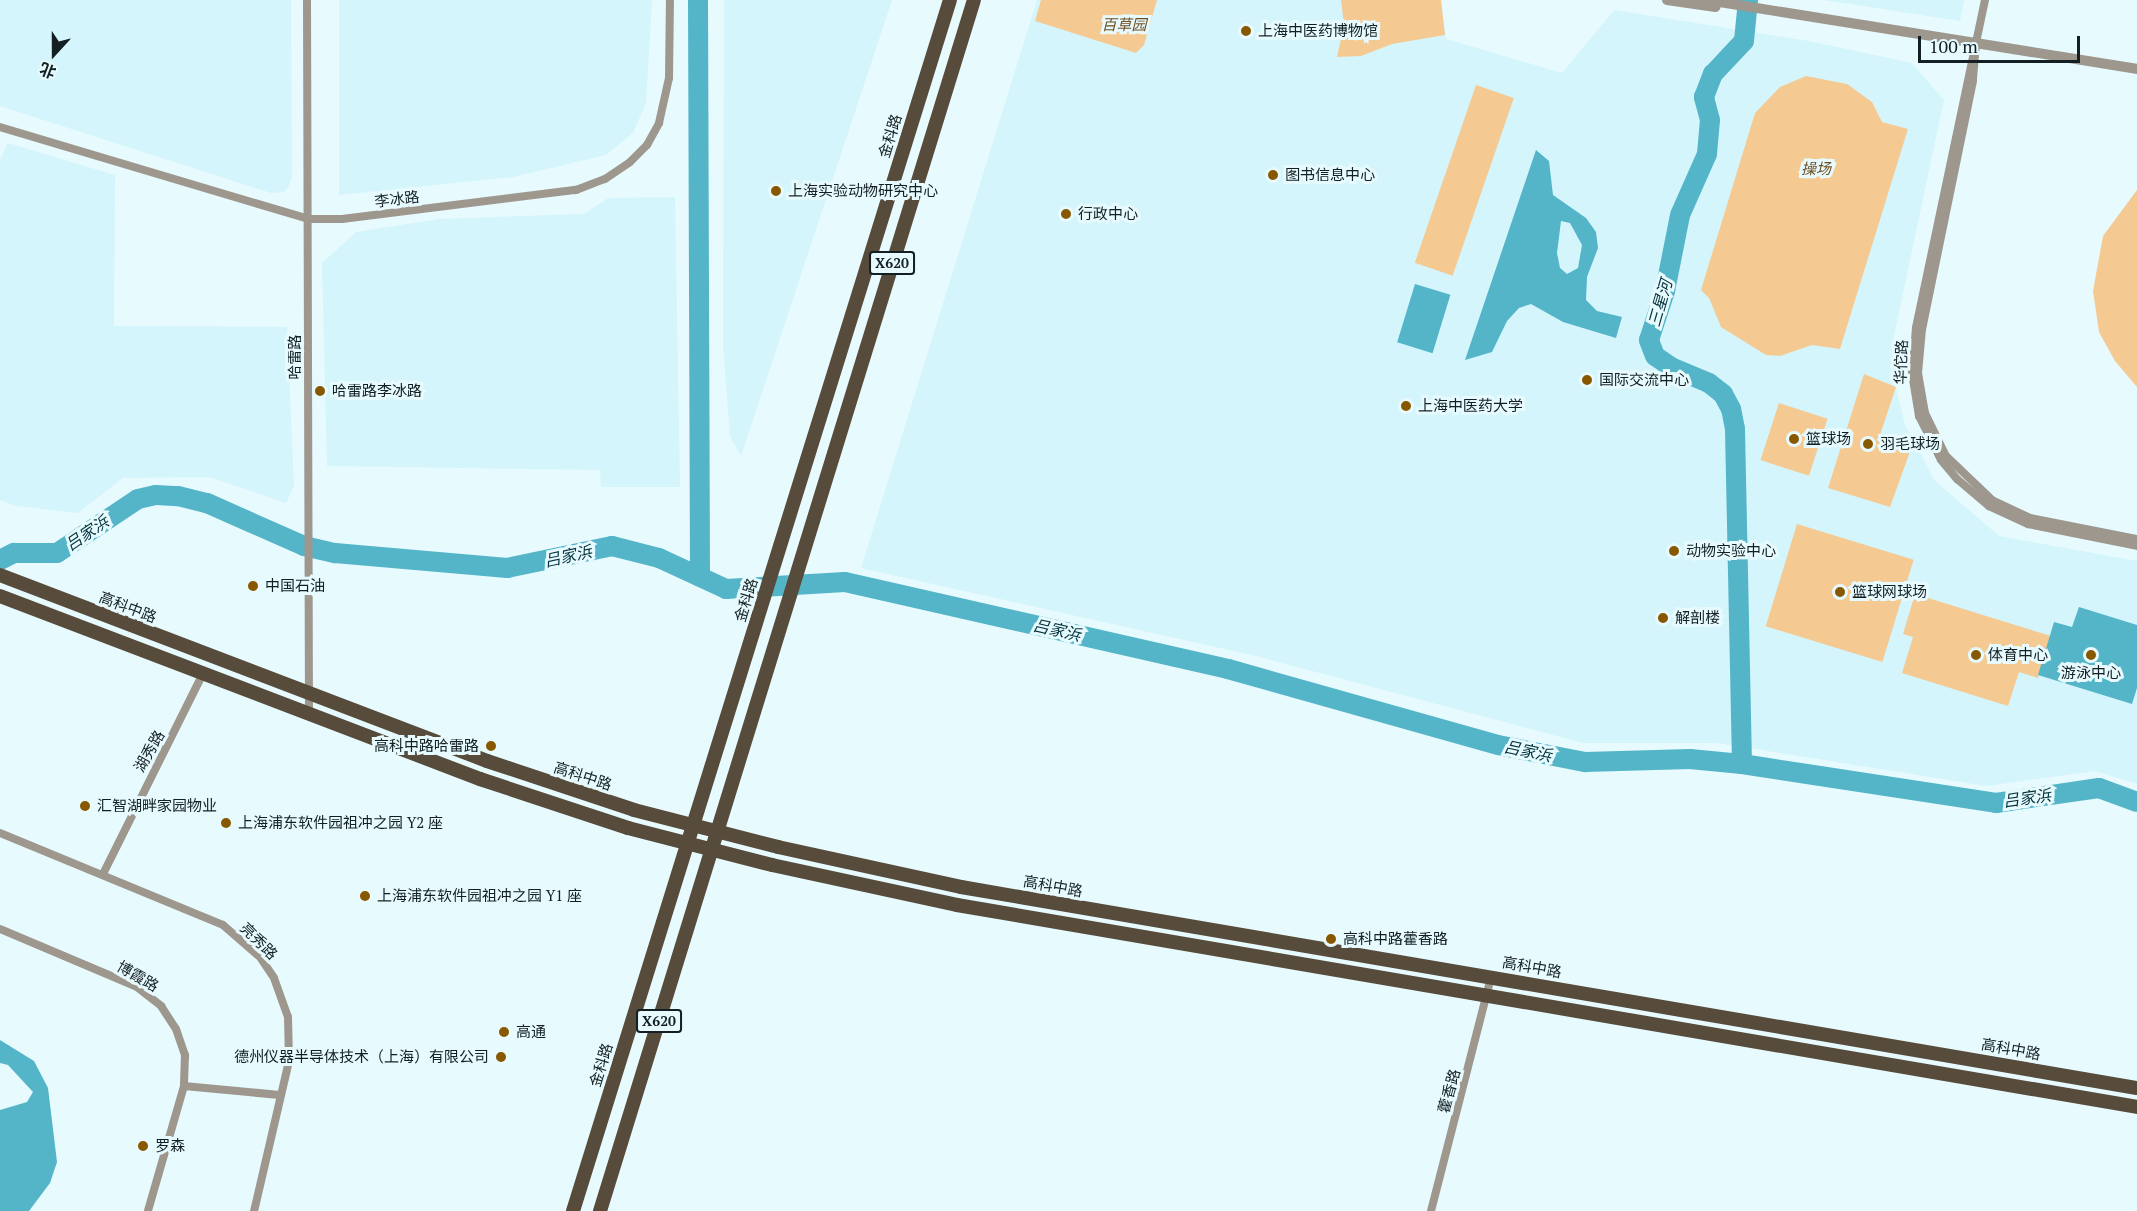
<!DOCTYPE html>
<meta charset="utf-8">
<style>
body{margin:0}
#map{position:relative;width:2137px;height:1211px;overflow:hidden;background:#e7fafe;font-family:"PT Serif","Noto Sans SC",serif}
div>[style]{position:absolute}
.built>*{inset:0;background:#d4f5fc}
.green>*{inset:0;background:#f5ca92;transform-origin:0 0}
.water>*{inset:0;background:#54b5c9;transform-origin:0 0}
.river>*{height:20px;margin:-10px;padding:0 10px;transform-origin:10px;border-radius:10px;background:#54b5c9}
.minor>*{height:8px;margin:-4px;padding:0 4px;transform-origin:4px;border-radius:4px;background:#9e978e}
.tertiary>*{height:10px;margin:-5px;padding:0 5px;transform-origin:5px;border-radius:5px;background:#9e978e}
.primary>*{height:14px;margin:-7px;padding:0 7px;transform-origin:7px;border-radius:7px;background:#574b3b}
.dots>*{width:16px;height:16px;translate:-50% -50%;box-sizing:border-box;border:3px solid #e7fafe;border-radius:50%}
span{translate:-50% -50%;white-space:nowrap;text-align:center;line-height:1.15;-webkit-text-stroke:6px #e7fafe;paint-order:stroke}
.shield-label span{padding:2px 4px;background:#e7fafe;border:2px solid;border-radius:4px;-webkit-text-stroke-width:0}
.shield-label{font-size:14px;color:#131f22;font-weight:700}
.park-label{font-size:15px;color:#6f4f21;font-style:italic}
.poi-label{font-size:15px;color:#131f22}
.left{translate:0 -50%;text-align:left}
.right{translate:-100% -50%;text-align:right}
.street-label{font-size:15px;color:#131f22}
.water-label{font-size:16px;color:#01313a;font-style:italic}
.north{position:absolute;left:24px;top:24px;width:60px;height:60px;-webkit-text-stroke:4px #e7fafe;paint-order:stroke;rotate:201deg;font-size:16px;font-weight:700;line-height:24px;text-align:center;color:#131f22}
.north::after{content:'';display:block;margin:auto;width:21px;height:27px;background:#131f22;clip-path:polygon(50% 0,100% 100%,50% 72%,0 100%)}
.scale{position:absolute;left:1918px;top:36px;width:162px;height:27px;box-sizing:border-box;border:3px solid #131f22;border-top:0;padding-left:8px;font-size:18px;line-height:21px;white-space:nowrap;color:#131f22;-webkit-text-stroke:4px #e7fafe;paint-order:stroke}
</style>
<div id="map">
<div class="built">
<div style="clip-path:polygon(0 0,291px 0,292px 176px,289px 186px,284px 192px,271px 193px,0 106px)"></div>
<div style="clip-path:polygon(339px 0,652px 0,646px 103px,633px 133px,606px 155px,513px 177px,339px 195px)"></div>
<div style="clip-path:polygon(724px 0,892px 0,741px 456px,730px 436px,723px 345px)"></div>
<div style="clip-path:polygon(1037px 0,1441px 0,1446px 39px,1562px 73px,1614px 10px,1809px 41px,1912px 63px,1944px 100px,1892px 345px,1896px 387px,1905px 425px,1935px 481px,1999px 536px,2137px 561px,2137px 784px,2095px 771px,1986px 786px,1718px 743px,1583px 743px,1256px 656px,861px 568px)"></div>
<div style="clip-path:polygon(1824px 0,1964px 0,1960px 21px)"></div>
<div style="clip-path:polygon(8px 143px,115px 175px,114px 326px,287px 327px,294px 486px,286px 503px,209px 477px,123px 478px,78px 513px,16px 506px,0 500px,0 159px)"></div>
<div style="clip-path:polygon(675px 197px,680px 487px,601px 487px,600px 470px,327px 466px,322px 263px,356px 232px,439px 219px,584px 214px,608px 198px)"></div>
</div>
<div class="green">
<div style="clip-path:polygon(1041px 0,1157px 0,1144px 45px,1136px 53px,1035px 21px)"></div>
<div style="clip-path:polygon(1341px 0,1441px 0,1445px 35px,1392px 44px,1361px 56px,1337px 57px,1344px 25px)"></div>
<div style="clip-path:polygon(1806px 76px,1847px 84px,1872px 102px,1882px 122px,1908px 129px,1840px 349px,1812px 345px,1780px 356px,1766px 355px,1721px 327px,1709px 298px,1701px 290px,1755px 113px,1780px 87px)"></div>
<div style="left:1476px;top:85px;width:40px;height:188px;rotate:19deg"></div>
<div style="clip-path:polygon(2137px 190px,2137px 387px,2115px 361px,2099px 332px,2093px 291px,2103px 236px)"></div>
<div style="clip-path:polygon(1864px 374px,1896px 387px,1879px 438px,1911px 449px,1890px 507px,1828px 488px)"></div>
<div style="left:1779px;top:403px;width:51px;height:60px;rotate:18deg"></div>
<div style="left:1797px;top:524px;width:122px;height:107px;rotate:17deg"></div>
<div style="clip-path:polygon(1915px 594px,2051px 636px,2038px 678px,2019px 672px,2008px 706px,1902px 673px,1913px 637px,1903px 634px)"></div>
</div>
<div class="water">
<div style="clip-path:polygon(evenodd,1536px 150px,1549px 161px,1553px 195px,1586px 218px,1596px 232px,1598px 248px,1587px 277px,1586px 300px,1597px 311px,1622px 317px,1616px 338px,1563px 322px,1531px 304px,1519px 308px,1507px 321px,1492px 352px,1465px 360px,1536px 150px,1561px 221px,1570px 223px,1582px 245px,1578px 268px,1567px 274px,1560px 268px,1557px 253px,1561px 221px)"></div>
<div style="left:1415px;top:284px;width:37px;height:61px;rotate:17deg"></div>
<div style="clip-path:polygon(2079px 607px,2137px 625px,2137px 688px,2132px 704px,2038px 675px,2054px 622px,2072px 627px)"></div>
<div style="clip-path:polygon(0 1040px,34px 1061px,48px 1088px,57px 1162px,50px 1183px,29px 1211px,0 1211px,0 1110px,27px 1102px,33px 1092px,8px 1065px,0 1063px)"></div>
</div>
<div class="river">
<div style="left:698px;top:0;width:577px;rotate:89.8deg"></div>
<div style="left:0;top:560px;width:16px;rotate:-27deg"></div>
<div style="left:14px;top:553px;width:43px"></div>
<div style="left:57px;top:553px;width:97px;rotate:-33.7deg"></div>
<div style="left:138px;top:499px;width:18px;rotate:-13deg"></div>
<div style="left:156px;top:495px;width:22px;rotate:3deg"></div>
<div style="left:178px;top:496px;width:30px;rotate:14deg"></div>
<div style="left:207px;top:503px;width:106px;rotate:23.9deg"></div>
<div style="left:304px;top:546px;width:32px;rotate:13deg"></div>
<div style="left:335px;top:553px;width:173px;rotate:5deg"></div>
<div style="left:507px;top:568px;width:107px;rotate:-11.8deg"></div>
<div style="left:612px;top:546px;width:49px;rotate:14.3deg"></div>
<div style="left:659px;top:558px;width:74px;rotate:24.8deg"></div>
<div style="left:726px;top:589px;width:119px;rotate:-3.4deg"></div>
<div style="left:845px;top:582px;width:393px;rotate:12.8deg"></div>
<div style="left:1228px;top:669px;width:280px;rotate:15.7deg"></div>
<div style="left:1498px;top:745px;width:89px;rotate:11.1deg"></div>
<div style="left:1585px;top:762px;width:105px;rotate:-1.6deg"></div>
<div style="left:1690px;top:759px;width:52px;rotate:5.5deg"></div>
<div style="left:1742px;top:764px;width:257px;rotate:8.7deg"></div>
<div style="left:1996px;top:803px;width:104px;rotate:-8.3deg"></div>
<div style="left:2099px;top:788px;width:40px;rotate:20.2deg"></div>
<div style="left:1742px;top:764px;width:335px;rotate:-91.2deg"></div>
<div style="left:1735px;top:429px;width:20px;rotate:-101deg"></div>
<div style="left:1731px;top:409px;width:17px;rotate:-118deg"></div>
<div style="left:1723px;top:394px;width:18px;rotate:-142deg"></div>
<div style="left:1709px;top:383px;width:41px;rotate:-157.2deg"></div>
<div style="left:1671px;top:367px;width:19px;rotate:-145deg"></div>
<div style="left:1655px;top:356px;width:17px;rotate:-111deg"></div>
<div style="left:1649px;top:340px;width:52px;rotate:-71.9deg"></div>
<div style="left:1665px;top:291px;width:77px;rotate:-78.8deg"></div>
<div style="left:1680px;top:215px;width:67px;rotate:-66.1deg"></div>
<div style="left:1707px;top:154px;width:34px;rotate:-85deg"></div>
<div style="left:1710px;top:120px;width:24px;rotate:-105deg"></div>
<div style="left:1704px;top:97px;width:25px;rotate:-69deg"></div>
<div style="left:1713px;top:74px;width:45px;rotate:-46.8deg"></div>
<div style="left:1744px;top:41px;width:41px;rotate:-84.4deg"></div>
</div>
<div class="minor">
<div style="left:307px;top:0;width:714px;rotate:89.84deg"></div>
<div style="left:1985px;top:0;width:335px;rotate:101.9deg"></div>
<div style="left:1916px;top:328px;width:45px;rotate:95.1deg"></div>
<div style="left:1912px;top:373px;width:44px;rotate:80.8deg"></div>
<div style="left:1919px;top:416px;width:49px;rotate:63.4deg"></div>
<div style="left:1941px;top:460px;width:25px;rotate:50deg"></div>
<div style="left:1957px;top:479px;width:42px;rotate:40.2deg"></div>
<div style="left:1989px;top:506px;width:43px;rotate:24.8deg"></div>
<div style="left:2028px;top:524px;width:111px;rotate:11.4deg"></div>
<div style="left:1976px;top:44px;width:37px;rotate:95deg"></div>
<div style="left:1973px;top:81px;width:253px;rotate:101.6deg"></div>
<div style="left:1922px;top:329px;width:44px;rotate:95.2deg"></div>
<div style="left:1918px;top:373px;width:41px;rotate:80.1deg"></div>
<div style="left:1925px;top:413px;width:48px;rotate:64deg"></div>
<div style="left:1946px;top:456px;width:64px;rotate:43.7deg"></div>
<div style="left:1992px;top:500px;width:42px;rotate:25.3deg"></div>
<div style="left:2030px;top:518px;width:109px;rotate:11.1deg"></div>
<div style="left:0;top:127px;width:321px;rotate:16.6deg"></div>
<div style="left:308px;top:219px;width:34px"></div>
<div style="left:342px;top:219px;width:236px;rotate:-7.1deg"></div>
<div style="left:576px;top:190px;width:31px;rotate:-21deg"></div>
<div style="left:605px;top:179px;width:30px;rotate:-34deg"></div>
<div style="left:630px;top:162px;width:24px;rotate:-45deg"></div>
<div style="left:647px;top:145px;width:25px;rotate:-61deg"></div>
<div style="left:659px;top:123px;width:46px;rotate:-77.5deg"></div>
<div style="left:669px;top:78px;width:78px;rotate:-89.3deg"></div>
<div style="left:0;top:833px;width:241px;rotate:22.4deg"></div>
<div style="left:223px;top:925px;width:49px;rotate:40.9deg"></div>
<div style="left:260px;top:957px;width:25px;rotate:56deg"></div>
<div style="left:274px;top:978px;width:41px;rotate:70.3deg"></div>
<div style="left:288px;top:1017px;width:44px;rotate:88.7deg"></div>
<div style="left:289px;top:1061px;width:154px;rotate:103.1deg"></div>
<div style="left:103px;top:874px;width:225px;rotate:-63.5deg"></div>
<div style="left:0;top:929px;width:149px;rotate:22.9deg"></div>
<div style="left:137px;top:987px;width:31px;rotate:38deg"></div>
<div style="left:161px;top:1006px;width:27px;rotate:57deg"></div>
<div style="left:176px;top:1029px;width:28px;rotate:71deg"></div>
<div style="left:185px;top:1055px;width:31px;rotate:92deg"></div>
<div style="left:184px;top:1086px;width:130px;rotate:106.1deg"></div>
<div style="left:184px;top:1086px;width:96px;rotate:5.4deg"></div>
<div style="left:1431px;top:1211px;width:242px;rotate:-75.6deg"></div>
</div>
<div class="tertiary">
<div style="left:1667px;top:0;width:49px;rotate:8.3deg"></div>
<div style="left:1707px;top:0;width:436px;rotate:9.1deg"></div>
</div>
<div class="primary">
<div style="left:0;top:575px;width:521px;rotate:20.9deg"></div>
<div style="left:487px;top:761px;width:155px;rotate:18.4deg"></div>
<div style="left:634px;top:810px;width:149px;rotate:14.4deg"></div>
<div style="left:778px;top:847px;width:187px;rotate:12.3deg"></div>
<div style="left:961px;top:887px;width:1193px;rotate:9.7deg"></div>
<div style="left:0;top:596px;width:514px;rotate:20.87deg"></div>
<div style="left:480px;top:779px;width:156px;rotate:18.3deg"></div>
<div style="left:628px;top:828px;width:149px;rotate:14.4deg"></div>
<div style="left:772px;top:865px;width:189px;rotate:12.2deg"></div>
<div style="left:957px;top:905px;width:1197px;rotate:9.71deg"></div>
<div style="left:573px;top:1211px;width:1268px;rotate:-72.71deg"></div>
<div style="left:600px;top:1211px;width:1267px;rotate:-72.84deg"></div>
</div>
<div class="dots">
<div style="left:1246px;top:31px;background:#885800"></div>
<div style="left:1273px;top:175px;background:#885800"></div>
<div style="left:776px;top:191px;background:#885800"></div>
<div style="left:1066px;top:214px;background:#885800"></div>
<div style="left:1587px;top:380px;background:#885800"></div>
<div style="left:320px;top:391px;background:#885800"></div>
<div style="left:1406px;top:406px;background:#885800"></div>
<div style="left:1794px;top:439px;background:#885800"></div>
<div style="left:1868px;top:444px;background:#885800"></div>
<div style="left:1674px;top:551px;background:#885800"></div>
<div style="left:253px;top:586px;background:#885800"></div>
<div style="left:1840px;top:592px;background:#885800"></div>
<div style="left:1663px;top:618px;background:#885800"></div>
<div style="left:1976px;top:655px;background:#885800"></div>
<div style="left:2091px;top:655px;background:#885800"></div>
<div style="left:491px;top:746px;background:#885800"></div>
<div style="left:85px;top:806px;background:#885800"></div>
<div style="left:226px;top:823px;background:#885800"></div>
<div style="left:365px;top:896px;background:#885800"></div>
<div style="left:1331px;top:939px;background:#885800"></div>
<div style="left:504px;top:1032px;background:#885800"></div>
<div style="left:501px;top:1057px;background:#885800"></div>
<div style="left:143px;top:1146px;background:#885800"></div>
</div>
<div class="shield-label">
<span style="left:892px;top:263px">X620</span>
<span style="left:659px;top:1021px">X620</span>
</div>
<div class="park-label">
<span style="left:1124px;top:25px">百草园</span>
<span style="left:1816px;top:169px">操场</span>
</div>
<div class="poi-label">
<span class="left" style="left:1258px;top:31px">上海中医药博物馆</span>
<span class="left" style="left:1285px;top:175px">图书信息中心</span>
<span class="left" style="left:788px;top:191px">上海实验动物研究中心</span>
<span class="left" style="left:1078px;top:214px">行政中心</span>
<span class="left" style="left:1599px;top:380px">国际交流中心</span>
<span class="left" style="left:332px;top:391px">哈雷路李冰路</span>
<span class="left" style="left:1418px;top:406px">上海中医药大学</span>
<span class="left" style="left:1806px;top:439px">篮球场</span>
<span class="left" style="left:1880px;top:444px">羽毛球场</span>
<span class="left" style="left:1686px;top:551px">动物实验中心</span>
<span class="left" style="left:265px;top:586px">中国石油</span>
<span class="left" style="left:1852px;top:592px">篮球网球场</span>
<span class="left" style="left:1675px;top:618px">解剖楼</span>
<span class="left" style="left:1988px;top:655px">体育中心</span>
<span style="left:2091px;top:673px">游泳中心</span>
<span class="right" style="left:479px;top:746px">高科中路哈雷路</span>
<span class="left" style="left:97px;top:806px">汇智湖畔家园物业</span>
<span class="left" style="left:238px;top:823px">上海浦东软件园祖冲之园 Y2 座</span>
<span class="left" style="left:377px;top:896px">上海浦东软件园祖冲之园 Y1 座</span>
<span class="left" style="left:1343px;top:939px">高科中路藿香路</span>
<span class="left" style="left:516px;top:1032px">高通</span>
<span class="right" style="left:489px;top:1057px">德州仪器半导体技术（上海）有限公司</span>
<span class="left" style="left:155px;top:1146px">罗森</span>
</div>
<div class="street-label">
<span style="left:890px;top:136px;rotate:-73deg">金科路</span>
<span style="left:397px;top:199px;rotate:-7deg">李冰路</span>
<span style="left:295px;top:357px;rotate:-90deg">哈雷路</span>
<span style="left:1901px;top:362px;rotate:-88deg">华佗路</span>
<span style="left:746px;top:600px;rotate:-73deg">金科路</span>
<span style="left:128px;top:607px;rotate:21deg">高科中路</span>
<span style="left:149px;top:751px;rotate:-60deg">湖秀路</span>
<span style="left:583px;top:776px;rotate:18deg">高科中路</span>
<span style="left:1053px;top:886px;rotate:10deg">高科中路</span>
<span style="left:259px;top:941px;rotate:45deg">亮秀路</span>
<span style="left:1532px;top:967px;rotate:10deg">高科中路</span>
<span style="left:138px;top:976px;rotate:30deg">博霞路</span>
<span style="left:2011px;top:1049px;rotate:10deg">高科中路</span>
<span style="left:601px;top:1065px;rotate:-73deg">金科路</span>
<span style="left:1449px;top:1091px;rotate:-75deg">藿香路</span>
</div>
<div class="water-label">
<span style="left:1660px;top:303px;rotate:-74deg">三星河</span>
<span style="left:87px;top:533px;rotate:-34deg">吕家浜</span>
<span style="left:568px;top:556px;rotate:-12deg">吕家浜</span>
<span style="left:1057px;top:630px;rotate:13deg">吕家浜</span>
<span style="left:1528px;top:751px;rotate:12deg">吕家浜</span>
<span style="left:2027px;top:798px;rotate:-8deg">吕家浜</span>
</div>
<div class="north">北</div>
<div class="scale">100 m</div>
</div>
